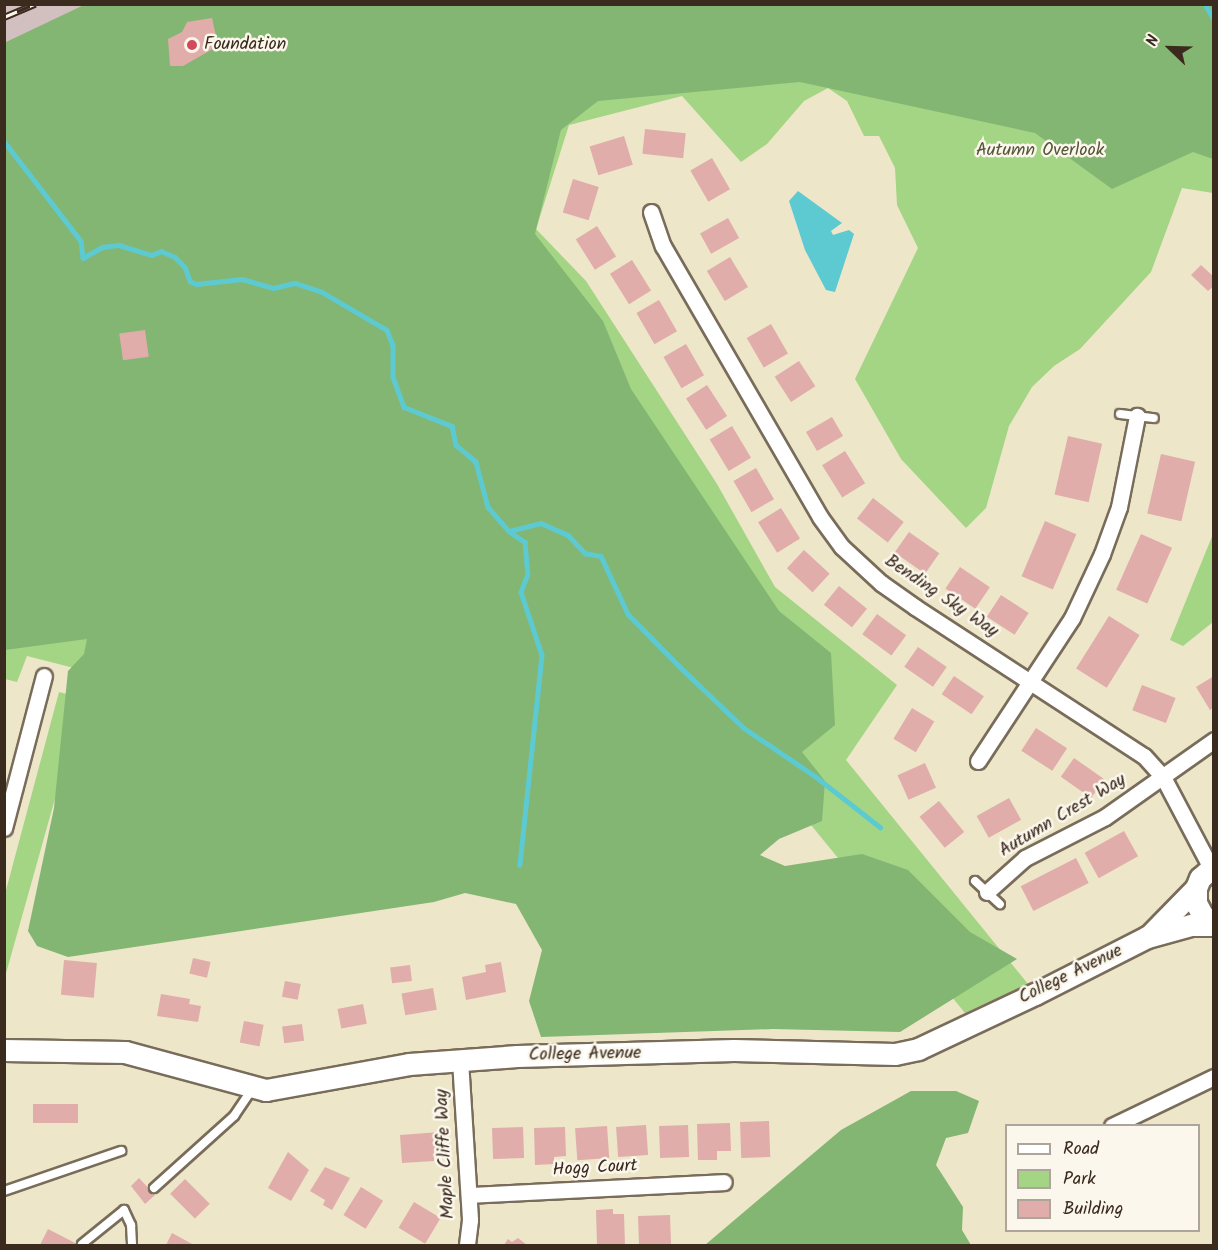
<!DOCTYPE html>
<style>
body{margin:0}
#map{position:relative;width:1218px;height:1250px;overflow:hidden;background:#ede6c9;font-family:Kalam,sans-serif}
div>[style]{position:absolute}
.industrial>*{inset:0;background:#d2bfbf}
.green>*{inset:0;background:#a4d584}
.forest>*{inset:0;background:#83b672}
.water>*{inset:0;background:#5dcad2}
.stream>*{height:4.5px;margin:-2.25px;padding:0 2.25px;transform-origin:2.25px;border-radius:2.25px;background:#5dcad2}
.building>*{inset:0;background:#e0adaa;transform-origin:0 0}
.roads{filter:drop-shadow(2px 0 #796c5a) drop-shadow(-2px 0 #796c5a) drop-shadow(0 2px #796c5a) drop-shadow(0 -2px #796c5a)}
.lane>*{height:8px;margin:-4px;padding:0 4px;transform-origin:4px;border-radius:4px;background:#fff}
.street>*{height:15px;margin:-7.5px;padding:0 7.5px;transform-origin:7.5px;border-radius:7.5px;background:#fff}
.secondary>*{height:21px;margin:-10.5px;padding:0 10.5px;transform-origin:10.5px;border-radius:10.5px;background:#fff}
.rail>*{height:7px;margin-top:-3.5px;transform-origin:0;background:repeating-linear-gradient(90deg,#fbf7ec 0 14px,#3b2a1e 0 28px);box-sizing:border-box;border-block:2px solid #3b2a1e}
.dots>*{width:16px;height:16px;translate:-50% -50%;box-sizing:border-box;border:3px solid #fbf7ec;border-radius:50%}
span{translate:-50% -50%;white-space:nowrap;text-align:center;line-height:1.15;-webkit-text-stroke:5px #fbf7ec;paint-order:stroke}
.poi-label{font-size:18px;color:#3b2a1e}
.left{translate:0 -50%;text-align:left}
.park-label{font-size:18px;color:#555538}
.street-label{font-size:18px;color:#3b2a1e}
.frame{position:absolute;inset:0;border:6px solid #3b2a1e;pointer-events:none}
.legend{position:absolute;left:1005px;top:1124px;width:195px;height:108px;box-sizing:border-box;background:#fbf7ec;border:2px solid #aea59a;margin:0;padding:8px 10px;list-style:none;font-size:18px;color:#3b2a1e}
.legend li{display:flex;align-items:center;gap:12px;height:30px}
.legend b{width:30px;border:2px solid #aea59a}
.north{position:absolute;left:1140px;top:18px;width:60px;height:60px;-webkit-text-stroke:4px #fbf7ec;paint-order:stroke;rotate:293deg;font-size:16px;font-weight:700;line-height:24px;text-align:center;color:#3b2a1e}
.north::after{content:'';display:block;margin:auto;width:21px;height:27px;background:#3b2a1e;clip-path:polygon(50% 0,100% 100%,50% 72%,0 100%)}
</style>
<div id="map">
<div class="industrial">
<div style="clip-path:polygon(5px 5px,129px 5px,5px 54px)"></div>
</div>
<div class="green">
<div style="clip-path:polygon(129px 4px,1213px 5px,1213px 193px,1182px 188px,1151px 272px,1080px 349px,1054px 366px,1032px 387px,1009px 426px,986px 508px,966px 528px,901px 459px,855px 379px,918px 248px,897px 205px,895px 168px,879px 136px,864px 136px,847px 101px,828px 88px,804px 101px,767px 144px,741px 162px,682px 96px,569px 125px,536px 229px,586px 281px,717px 484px,775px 587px,897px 685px,846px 760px,1028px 984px,965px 1013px,670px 653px,104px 624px,5px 977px,5px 894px,59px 692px,67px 694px,74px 668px,27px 656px,17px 682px,5px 679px,5px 54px)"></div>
<div style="clip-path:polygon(1213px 534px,1213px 622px,1183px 646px,1170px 640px)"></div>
</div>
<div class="forest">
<div style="clip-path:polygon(86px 4px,1213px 5px,1213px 159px,1193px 152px,1112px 189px,1035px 133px,800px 82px,598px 101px,561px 130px,535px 234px,603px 321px,631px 389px,779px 611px,831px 653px,835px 725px,802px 752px,825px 781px,822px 821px,779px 839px,760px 855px,785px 866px,862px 854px,908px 870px,970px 932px,1017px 959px,900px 1032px,773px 1029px,541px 1037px,529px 1001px,542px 950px,516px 904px,465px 893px,434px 902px,68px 957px,37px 946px,28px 931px,54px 808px,68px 671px,84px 654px,87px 639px,5px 650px,4px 43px)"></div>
<div style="clip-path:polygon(911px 1091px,956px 1091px,979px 1101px,968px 1133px,946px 1138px,936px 1165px,963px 1207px,962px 1230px,971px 1245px,705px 1245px,841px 1130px)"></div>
</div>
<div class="water">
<div style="clip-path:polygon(798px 191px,842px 223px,831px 231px,833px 235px,849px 230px,854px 234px,835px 292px,826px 290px,805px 250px,789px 201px)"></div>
</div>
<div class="stream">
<div style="left:1205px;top:4px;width:17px;rotate:59deg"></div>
<div style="left:4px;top:141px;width:126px;rotate:52.4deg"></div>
<div style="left:81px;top:241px;width:17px;rotate:83deg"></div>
<div style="left:83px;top:258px;width:22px;rotate:-30deg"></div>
<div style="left:102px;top:247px;width:17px;rotate:-7deg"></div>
<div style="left:119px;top:245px;width:34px;rotate:17deg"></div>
<div style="left:152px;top:255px;width:10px;rotate:-24deg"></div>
<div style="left:161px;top:251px;width:15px;rotate:23deg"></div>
<div style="left:175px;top:257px;width:14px;rotate:45deg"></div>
<div style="left:185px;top:267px;width:15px;rotate:70deg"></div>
<div style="left:190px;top:281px;width:7px;rotate:27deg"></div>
<div style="left:196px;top:284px;width:46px;rotate:-6.2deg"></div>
<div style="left:242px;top:279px;width:32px;rotate:16deg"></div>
<div style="left:273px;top:288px;width:23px;rotate:-13deg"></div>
<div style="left:295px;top:283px;width:28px;rotate:18deg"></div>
<div style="left:322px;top:292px;width:75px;rotate:30.3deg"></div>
<div style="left:387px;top:330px;width:17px;rotate:69deg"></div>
<div style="left:393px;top:346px;width:31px;rotate:90deg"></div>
<div style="left:393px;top:377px;width:32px;rotate:70deg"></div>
<div style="left:404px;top:407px;width:52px;rotate:21.6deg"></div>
<div style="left:452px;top:426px;width:19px;rotate:78deg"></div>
<div style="left:456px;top:445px;width:26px;rotate:40deg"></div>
<div style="left:476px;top:462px;width:47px;rotate:75.1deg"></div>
<div style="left:488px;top:507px;width:32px;rotate:49deg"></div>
<div style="left:509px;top:531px;width:19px;rotate:35deg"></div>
<div style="left:525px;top:542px;width:32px;rotate:85deg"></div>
<div style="left:528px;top:574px;width:19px;rotate:111deg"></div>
<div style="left:521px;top:592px;width:66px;rotate:71.6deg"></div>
<div style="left:542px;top:655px;width:211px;rotate:96deg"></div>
<div style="left:509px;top:531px;width:33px;rotate:-14deg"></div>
<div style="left:541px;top:523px;width:30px;rotate:24deg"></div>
<div style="left:568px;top:535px;width:25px;rotate:47deg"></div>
<div style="left:585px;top:553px;width:16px;rotate:11deg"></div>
<div style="left:601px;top:556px;width:64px;rotate:65deg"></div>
<div style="left:628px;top:614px;width:74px;rotate:45.5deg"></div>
<div style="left:680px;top:667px;width:88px;rotate:43.6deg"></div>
<div style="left:744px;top:728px;width:86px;rotate:34.1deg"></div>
<div style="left:815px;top:776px;width:83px;rotate:38.1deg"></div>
</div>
<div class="building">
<div style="clip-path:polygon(212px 18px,217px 41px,211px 50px,183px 66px,170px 66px,168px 39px,182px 32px,187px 22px)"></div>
<div style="left:645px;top:129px;width:41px;height:25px;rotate:6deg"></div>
<div style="left:624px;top:136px;width:30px;height:36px;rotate:73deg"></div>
<div style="left:712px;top:158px;width:36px;height:25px;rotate:60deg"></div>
<div style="left:573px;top:179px;width:27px;height:35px;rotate:17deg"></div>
<div style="left:728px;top:218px;width:23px;height:32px;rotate:61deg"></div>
<div style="left:597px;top:226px;width:36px;height:25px;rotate:58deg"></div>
<div style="left:730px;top:257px;width:35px;height:27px;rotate:59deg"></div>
<div style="left:632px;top:260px;width:36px;height:26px;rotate:58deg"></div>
<div style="clip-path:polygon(1201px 265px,1214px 277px,1214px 286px,1208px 291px,1191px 275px)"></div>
<div style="left:659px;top:300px;width:36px;height:26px;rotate:60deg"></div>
<div style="left:771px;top:324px;width:34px;height:28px;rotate:60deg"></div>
<div style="left:145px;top:330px;width:27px;height:26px;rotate:82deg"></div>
<div style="left:686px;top:344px;width:36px;height:26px;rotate:60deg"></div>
<div style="left:799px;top:361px;width:30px;height:29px;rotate:57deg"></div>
<div style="left:707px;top:385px;width:37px;height:25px;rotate:57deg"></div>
<div style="left:832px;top:417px;width:22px;height:30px;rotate:60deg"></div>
<div style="left:732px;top:426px;width:37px;height:26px;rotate:59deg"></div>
<div style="left:1068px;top:436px;width:35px;height:60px;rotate:13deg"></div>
<div style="left:845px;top:451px;width:38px;height:27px;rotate:58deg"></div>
<div style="left:1161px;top:454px;width:35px;height:61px;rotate:13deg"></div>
<div style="left:756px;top:468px;width:36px;height:26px;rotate:60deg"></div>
<div style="left:873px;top:498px;width:39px;height:26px;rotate:38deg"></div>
<div style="left:781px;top:508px;width:36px;height:27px;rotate:58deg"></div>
<div style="left:1045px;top:521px;width:34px;height:60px;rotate:23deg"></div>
<div style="left:909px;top:532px;width:37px;height:25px;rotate:35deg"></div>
<div style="left:1141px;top:534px;width:34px;height:61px;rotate:24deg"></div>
<div style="left:804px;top:550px;width:35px;height:25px;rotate:43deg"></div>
<div style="left:960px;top:567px;width:36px;height:26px;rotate:34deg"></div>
<div style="left:839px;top:586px;width:36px;height:24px;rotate:39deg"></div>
<div style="left:1001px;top:595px;width:33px;height:26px;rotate:33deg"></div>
<div style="left:877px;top:614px;width:36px;height:25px;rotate:36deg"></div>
<div style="left:1109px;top:616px;width:36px;height:62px;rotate:32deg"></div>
<div style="left:918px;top:647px;width:35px;height:24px;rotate:35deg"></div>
<div style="left:954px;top:676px;width:36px;height:22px;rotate:34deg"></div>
<div style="clip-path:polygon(1214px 676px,1214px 707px,1210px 710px,1196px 687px)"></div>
<div style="left:1142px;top:685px;width:36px;height:27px;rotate:21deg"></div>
<div style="left:912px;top:708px;width:26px;height:36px;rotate:31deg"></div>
<div style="left:1036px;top:728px;width:37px;height:27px;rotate:33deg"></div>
<div style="left:1074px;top:758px;width:37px;height:23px;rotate:35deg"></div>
<div style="left:925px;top:763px;width:27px;height:30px;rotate:66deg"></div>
<div style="left:1009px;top:798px;width:25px;height:37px;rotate:61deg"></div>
<div style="left:939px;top:801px;width:40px;height:25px;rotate:51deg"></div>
<div style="left:1124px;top:831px;width:29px;height:45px;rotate:61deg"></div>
<div style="left:1076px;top:858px;width:28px;height:62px;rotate:63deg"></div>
<div style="left:193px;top:958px;width:18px;height:16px;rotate:13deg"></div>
<div style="left:64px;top:960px;width:33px;height:35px;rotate:5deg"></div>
<div style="clip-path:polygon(501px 962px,506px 992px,466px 1000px,462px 977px,486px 972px,485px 965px)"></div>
<div style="left:410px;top:965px;width:16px;height:20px;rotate:83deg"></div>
<div style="left:285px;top:981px;width:16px;height:16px;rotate:11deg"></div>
<div style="left:433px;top:988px;width:22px;height:32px;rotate:80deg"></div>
<div style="clip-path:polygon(161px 994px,190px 999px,189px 1004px,201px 1006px,198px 1022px,157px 1016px)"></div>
<div style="left:363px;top:1004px;width:20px;height:26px;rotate:79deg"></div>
<div style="left:244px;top:1021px;width:20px;height:22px;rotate:11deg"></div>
<div style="left:302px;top:1024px;width:17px;height:20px;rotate:83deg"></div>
<div style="left:78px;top:1104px;width:19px;height:45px;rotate:90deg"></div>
<div style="left:769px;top:1121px;width:36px;height:29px;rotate:88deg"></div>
<div style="clip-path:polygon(730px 1123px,731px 1151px,717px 1151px,717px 1160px,698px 1160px,697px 1124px)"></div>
<div style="left:646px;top:1125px;width:30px;height:30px;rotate:86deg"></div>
<div style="left:688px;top:1125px;width:32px;height:29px;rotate:88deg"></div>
<div style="left:607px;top:1126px;width:32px;height:32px;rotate:86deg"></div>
<div style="left:523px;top:1127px;width:31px;height:31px;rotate:88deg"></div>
<div style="clip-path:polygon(565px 1127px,566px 1156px,554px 1157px,554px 1164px,535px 1165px,534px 1128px)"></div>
<div style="clip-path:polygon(440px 1132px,441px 1148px,434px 1149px,434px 1161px,402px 1163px,400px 1135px)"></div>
<div style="clip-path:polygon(288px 1152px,309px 1170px,291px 1201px,268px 1188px)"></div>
<div style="clip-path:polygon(325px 1167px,350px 1178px,332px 1210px,323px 1205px,325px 1200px,310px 1191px)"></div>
<div style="clip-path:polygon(139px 1178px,155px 1195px,145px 1204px,131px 1186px)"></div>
<div style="left:185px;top:1179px;width:35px;height:21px;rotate:45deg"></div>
<div style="left:361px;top:1187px;width:26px;height:33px;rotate:32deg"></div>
<div style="left:414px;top:1202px;width:31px;height:30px;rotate:31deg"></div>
<div style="clip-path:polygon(613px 1209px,613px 1214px,624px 1214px,625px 1245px,597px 1245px,596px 1210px)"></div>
<div style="left:670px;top:1215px;width:30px;height:32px;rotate:88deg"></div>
<div style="clip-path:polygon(48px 1229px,79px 1245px,40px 1245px)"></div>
<div style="clip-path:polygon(172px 1233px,194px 1245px,166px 1245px)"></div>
<div style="clip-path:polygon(518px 1238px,527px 1245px,504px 1245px,508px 1239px,512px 1242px)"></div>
</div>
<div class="roads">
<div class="lane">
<div style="left:1120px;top:414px;width:34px;rotate:7deg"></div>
<div style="left:975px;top:881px;width:34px;rotate:43deg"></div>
<div style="left:154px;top:1188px;width:108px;rotate:-42deg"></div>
<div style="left:234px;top:1116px;width:32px;rotate:-56deg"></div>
<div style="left:4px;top:1191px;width:124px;rotate:-18.9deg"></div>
<div style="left:82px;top:1244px;width:54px;rotate:-39deg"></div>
<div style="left:124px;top:1210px;width:17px;rotate:65deg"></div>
<div style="left:131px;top:1225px;width:21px;rotate:87deg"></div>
</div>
<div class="street">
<div style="left:651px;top:212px;width:36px;rotate:71deg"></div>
<div style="left:663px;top:246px;width:313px;rotate:59.9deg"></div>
<div style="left:820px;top:517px;width:37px;rotate:54deg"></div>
<div style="left:842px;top:547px;width:53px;rotate:42.7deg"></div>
<div style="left:881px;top:583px;width:42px;rotate:35.2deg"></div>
<div style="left:915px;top:607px;width:273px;rotate:33.1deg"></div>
<div style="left:1144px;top:756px;width:28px;rotate:48deg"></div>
<div style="left:1163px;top:777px;width:103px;rotate:62.2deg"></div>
<div style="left:978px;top:761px;width:171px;rotate:-56.7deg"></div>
<div style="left:1072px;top:618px;width:71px;rotate:-64.9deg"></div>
<div style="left:1102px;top:554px;width:50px;rotate:-70.1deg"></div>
<div style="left:1119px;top:507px;width:93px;rotate:-78.8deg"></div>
<div style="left:4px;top:828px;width:157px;rotate:-75.3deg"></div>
<div style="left:987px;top:892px;width:51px;rotate:-41.8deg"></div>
<div style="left:1025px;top:858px;width:90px;rotate:-27.1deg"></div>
<div style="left:1105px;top:817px;width:133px;rotate:-35.2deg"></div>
<div style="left:460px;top:1060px;width:160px;rotate:86.4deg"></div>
<div style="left:470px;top:1220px;width:26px;rotate:97deg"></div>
<div style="left:1112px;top:1126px;width:113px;rotate:-25.7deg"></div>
<div style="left:469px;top:1195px;width:255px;rotate:-2.9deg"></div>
</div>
<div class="secondary">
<div style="left:1214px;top:866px;width:18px;rotate:139deg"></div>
<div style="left:1200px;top:878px;width:11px;rotate:112deg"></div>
<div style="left:1196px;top:888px;width:15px;rotate:90deg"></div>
<div style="left:1196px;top:903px;width:15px;rotate:62deg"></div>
<div style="left:1203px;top:916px;width:13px;rotate:32deg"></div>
<div style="left:1150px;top:935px;width:66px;rotate:-45.6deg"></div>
<div style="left:4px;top:1050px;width:121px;rotate:0.9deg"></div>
<div style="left:125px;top:1052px;width:146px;rotate:15.1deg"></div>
<div style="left:266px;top:1090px;width:145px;rotate:-10.3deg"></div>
<div style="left:409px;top:1064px;width:108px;rotate:-4.2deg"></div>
<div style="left:517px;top:1056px;width:217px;rotate:-1.6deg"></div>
<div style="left:734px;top:1050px;width:161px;rotate:1.4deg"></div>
<div style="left:895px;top:1054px;width:24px;rotate:-12deg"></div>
<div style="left:918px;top:1049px;width:129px;rotate:-25.2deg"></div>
<div style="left:1035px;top:994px;width:126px;rotate:-27deg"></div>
<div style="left:1147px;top:937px;width:46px;rotate:-15.3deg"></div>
<div style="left:1191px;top:925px;width:23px"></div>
</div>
</div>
<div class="rail">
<div style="left:4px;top:17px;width:34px;rotate:-23deg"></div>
</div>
<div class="dots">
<div style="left:192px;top:45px;background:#d1495b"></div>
</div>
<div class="poi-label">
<span class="left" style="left:204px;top:45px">Foundation</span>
</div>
<div class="park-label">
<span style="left:1040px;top:151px">Autumn Overlook</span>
</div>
<div class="street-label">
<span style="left:941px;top:597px;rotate:34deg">Bending Sky Way</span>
<span style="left:1063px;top:816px;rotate:-31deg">Autumn Crest Way</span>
<span style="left:1071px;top:975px;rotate:-26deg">College Avenue</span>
<span style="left:585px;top:1055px;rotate:-1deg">College Avenue</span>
<span style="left:446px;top:1154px;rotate:-93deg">Maple Cliffe Way</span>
<span style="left:595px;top:1169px;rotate:-3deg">Hogg Court</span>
</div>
<div class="frame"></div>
<ul class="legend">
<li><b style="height:8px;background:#fff"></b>Road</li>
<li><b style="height:16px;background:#a4d584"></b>Park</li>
<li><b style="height:16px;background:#e0adaa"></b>Building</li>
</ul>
<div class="north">N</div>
</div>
